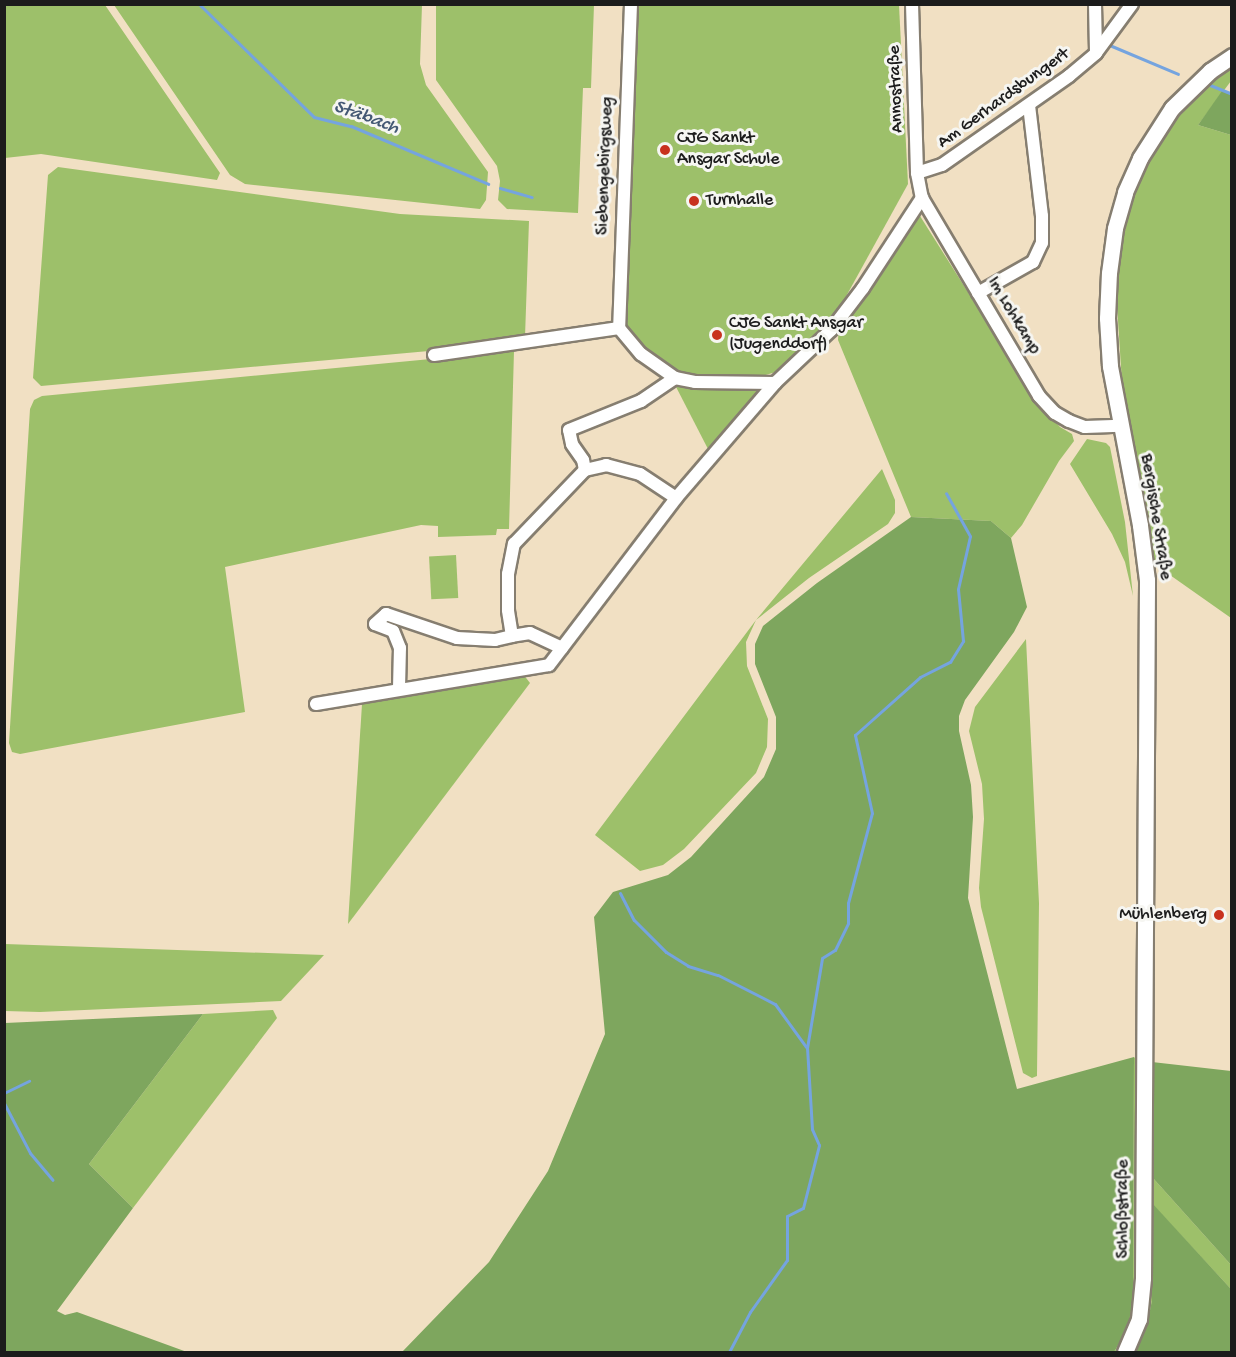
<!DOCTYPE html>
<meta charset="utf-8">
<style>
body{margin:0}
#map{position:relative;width:1236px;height:1357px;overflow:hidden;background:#f1e0c3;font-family:"Gochi Hand",sans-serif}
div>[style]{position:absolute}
.green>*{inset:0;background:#9dc06a;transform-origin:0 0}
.forest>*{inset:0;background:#7ea65e}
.stream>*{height:3px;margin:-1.5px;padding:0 1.5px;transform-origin:1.5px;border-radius:1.5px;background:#75a4df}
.roads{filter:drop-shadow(2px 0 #867e70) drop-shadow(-2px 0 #867e70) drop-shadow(0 2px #867e70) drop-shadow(0 -2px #867e70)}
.minor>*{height:12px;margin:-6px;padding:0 6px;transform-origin:6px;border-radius:6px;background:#fff}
.major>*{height:15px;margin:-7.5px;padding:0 7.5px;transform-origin:7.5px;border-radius:7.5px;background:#fff}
.dots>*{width:16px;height:16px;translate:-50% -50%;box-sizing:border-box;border:3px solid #f6f6f2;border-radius:50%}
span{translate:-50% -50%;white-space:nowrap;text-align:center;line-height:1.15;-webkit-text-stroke:6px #f6f6f2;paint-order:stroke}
.street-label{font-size:18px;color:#1c1c1c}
.poi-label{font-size:18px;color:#1c1c1c}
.left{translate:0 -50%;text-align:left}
.right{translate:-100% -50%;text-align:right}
.water-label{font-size:20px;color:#445974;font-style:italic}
.frame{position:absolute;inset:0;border:6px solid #1c1c1c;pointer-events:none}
</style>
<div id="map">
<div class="green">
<div style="clip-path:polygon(5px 4px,105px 5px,220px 173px,217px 180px,41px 154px,5px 158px)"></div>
<div style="clip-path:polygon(713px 4px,899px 5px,908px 184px,838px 311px,788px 364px,776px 372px,762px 376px,677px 374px,646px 353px,625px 331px,636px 5px)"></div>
<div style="clip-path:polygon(114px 5px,422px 5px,420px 64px,426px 85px,488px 172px,486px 200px,480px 209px,245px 184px,230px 175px)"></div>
<div style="clip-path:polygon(436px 5px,594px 5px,591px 88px,583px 88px,578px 213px,507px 209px,498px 200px,500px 181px,497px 166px,436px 80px)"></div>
<div style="clip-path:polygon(1231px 63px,1231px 81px,1198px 125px,1231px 135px,1231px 618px,1160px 568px,1152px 565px,1133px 443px,1124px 414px,1115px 274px,1135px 187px,1164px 121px)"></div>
<div style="clip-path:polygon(58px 167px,400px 214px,529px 221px,525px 337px,429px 351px,41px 386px,33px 378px,48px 175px)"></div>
<div style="clip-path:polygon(920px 216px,1036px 400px,1060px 427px,1072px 434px,1074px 441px,1059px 461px,1022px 525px,1011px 538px,991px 521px,911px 517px,838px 340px,839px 326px)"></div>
<div style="clip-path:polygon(514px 351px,509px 529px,497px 529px,496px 535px,438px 537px,438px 526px,421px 525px,225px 567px,245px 712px,20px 754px,12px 752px,9px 743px,30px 409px,34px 400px,42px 396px)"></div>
<div style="clip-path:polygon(673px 381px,753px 385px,758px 389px,757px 396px,708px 449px)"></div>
<div style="clip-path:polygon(1087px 439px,1106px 443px,1110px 447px,1125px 522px,1133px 596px,1125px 562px,1112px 534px,1070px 464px)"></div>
<div style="clip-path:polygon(882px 469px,895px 500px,895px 513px,888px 524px,809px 578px,756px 620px,746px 642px,747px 666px,768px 719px,767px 747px,756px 773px,684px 849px,663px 865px,640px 871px,595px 835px,756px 620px)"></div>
<div style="left:456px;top:555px;width:43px;height:27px;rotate:87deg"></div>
<div style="clip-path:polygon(1026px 639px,1039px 903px,1037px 1076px,1032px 1078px,1023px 1073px,981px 907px,979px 888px,984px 819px,982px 784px,969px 731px,975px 707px)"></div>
<div style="clip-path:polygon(523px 674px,530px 683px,348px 924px,362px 704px)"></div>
<div style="clip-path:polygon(5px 944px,324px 955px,281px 1001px,40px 1012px,5px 1011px)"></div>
<div style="clip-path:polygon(273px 1010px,277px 1018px,133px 1208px,89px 1164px,203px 1014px)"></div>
<div style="clip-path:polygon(1134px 1057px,1137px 1060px,1138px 1252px,1134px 1314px,1119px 1352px,1114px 1352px,1120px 1342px,1133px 1299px)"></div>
<div style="clip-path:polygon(1152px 1062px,1152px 1177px,1231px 1265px,1231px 1289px,1152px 1204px,1152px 1300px,1147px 1325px,1138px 1349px,1135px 1352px,1131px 1352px,1137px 1340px,1149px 1063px)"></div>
</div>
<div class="forest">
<div style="clip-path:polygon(1222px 91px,1231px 94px,1231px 135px,1198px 125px)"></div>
<div style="clip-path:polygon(911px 517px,991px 521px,1011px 538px,1027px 607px,1014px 632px,965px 700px,959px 716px,959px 731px,971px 785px,973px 817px,968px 898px,1017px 1089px,1134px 1057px,1133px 1299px,1129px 1321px,1120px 1342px,1114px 1352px,402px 1352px,489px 1262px,548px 1171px,605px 1034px,594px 917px,613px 892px,668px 875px,691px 857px,764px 777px,776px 749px,776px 717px,755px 664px,755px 644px,763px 626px,817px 583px)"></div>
<div style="clip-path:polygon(203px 1014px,89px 1164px,133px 1208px,57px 1311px,65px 1315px,77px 1312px,187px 1352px,5px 1352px,5px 1023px)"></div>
<div style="clip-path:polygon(1152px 1062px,1231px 1071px,1231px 1265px,1152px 1177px)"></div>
<div style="clip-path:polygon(1152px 1203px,1231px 1289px,1231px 1352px,1135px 1352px,1147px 1325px,1152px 1300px)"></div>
</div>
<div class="stream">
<div style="left:199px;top:4px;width:161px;rotate:44.5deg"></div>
<div style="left:314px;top:117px;width:38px;rotate:14deg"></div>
<div style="left:351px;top:126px;width:149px;rotate:22.9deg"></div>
<div style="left:1107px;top:44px;width:77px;rotate:22.9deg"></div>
<div style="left:1210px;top:85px;width:24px;rotate:22deg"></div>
<div style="left:500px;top:188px;width:33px;rotate:16deg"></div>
<div style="left:620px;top:893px;width:30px;rotate:63deg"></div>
<div style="left:634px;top:920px;width:45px;rotate:45deg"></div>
<div style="left:666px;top:952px;width:26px;rotate:32deg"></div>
<div style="left:688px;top:966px;width:31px;rotate:17deg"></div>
<div style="left:718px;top:975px;width:64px;rotate:27deg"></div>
<div style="left:775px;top:1004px;width:53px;rotate:54.2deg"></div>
<div style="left:4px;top:1093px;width:28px;rotate:-26deg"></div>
<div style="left:4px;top:1103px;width:56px;rotate:62.5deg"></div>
<div style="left:30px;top:1153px;width:35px;rotate:50deg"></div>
<div style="left:729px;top:1352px;width:45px;rotate:-62.3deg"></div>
<div style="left:750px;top:1312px;width:64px;rotate:-54.6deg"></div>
<div style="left:787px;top:1260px;width:44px;rotate:-90deg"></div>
<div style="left:787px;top:1216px;width:18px;rotate:-27deg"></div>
<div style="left:803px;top:1208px;width:65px;rotate:-75.7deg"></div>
<div style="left:819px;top:1145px;width:17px;rotate:-114deg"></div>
<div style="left:812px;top:1129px;width:81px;rotate:-93.5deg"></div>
<div style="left:807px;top:1048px;width:91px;rotate:-80.5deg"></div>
<div style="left:822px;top:958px;width:15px;rotate:-32deg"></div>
<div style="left:835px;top:950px;width:30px;rotate:-64deg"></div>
<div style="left:848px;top:923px;width:20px;rotate:-90deg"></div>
<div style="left:848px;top:903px;width:93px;rotate:-75.1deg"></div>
<div style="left:872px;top:813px;width:80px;rotate:-102.3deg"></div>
<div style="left:855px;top:735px;width:87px;rotate:-41.7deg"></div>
<div style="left:920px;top:677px;width:34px;rotate:-27deg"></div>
<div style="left:950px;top:662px;width:25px;rotate:-58deg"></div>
<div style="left:963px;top:641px;width:52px;rotate:-95.5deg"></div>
<div style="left:958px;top:589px;width:54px;rotate:-77.2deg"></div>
<div style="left:970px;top:536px;width:49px;rotate:-119.2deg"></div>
</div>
<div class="roads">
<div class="minor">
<div style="left:631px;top:4px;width:324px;rotate:92.1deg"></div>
<div style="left:619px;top:328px;width:34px;rotate:50deg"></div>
<div style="left:641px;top:354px;width:42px;rotate:35.2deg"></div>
<div style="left:675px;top:378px;width:20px;rotate:11deg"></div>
<div style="left:695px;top:382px;width:80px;rotate:0.7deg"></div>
<div style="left:912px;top:4px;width:169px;rotate:88.3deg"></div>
<div style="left:917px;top:173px;width:25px;rotate:79deg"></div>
<div style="left:922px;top:198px;width:230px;rotate:59.4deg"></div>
<div style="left:1039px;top:396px;width:23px;rotate:47deg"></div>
<div style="left:1055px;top:413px;width:16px;rotate:30deg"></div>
<div style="left:1069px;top:421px;width:17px;rotate:21deg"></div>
<div style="left:1085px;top:427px;width:35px;rotate:-2deg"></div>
<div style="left:1095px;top:4px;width:49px;rotate:88.8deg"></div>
<div style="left:917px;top:173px;width:26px;rotate:-18deg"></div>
<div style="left:942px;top:165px;width:155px;rotate:-35deg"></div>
<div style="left:1069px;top:76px;width:35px;rotate:-40deg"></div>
<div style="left:1096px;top:53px;width:61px;rotate:-53.7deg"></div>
<div style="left:978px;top:293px;width:63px;rotate:-29.4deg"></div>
<div style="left:1033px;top:262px;width:21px;rotate:-65deg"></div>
<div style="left:1042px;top:243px;width:27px;rotate:-90deg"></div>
<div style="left:1042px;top:216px;width:111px;rotate:-96.7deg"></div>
<div style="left:434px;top:355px;width:187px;rotate:-8.3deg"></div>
<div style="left:585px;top:470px;width:22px;rotate:-13deg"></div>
<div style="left:606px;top:465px;width:35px;rotate:15deg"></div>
<div style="left:640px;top:474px;width:43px;rotate:33.7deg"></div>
<div style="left:562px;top:648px;width:35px;rotate:-155deg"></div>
<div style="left:530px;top:633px;width:18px;rotate:171deg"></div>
<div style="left:512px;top:636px;width:26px;rotate:-99deg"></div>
<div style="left:508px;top:610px;width:36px;rotate:-90deg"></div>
<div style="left:508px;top:574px;width:31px;rotate:-79deg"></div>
<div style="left:514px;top:544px;width:103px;rotate:-46.2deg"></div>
<div style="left:585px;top:470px;width:10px;rotate:-101deg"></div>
<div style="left:583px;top:460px;width:19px;rotate:-125deg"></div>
<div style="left:572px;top:444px;width:14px;rotate:-102deg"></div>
<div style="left:569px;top:430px;width:78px;rotate:-21.9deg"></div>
<div style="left:641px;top:401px;width:41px;rotate:-34.1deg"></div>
<div style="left:399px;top:688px;width:40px;rotate:-88.6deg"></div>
<div style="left:400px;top:648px;width:18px;rotate:-112deg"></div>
<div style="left:393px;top:631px;width:19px;rotate:-159deg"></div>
<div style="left:375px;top:624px;width:15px;rotate:-42deg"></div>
<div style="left:386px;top:614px;width:75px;rotate:18.7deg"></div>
<div style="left:457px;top:638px;width:38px;rotate:3deg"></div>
<div style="left:495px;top:640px;width:17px;rotate:-13deg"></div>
<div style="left:316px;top:704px;width:236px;rotate:-9.5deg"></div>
<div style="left:549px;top:665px;width:210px;rotate:-52.7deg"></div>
<div style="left:676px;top:498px;width:152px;rotate:-49.3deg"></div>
<div style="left:775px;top:383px;width:77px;rotate:-43.4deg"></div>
<div style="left:831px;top:330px;width:53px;rotate:-52.7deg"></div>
<div style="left:863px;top:288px;width:108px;rotate:-56.8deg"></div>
</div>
<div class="major">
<div style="left:1125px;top:1352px;width:36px;rotate:-67deg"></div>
<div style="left:1139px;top:1319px;width:41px;rotate:-84.4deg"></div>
<div style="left:1143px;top:1278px;width:698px;rotate:-89.67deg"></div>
<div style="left:1147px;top:580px;width:55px;rotate:-97.3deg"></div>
<div style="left:1140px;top:525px;width:162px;rotate:-100.7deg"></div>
<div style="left:1110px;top:366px;width:48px;rotate:-93.6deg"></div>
<div style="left:1107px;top:318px;width:45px;rotate:-87.5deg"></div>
<div style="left:1109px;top:273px;width:45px;rotate:-82.4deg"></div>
<div style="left:1115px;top:228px;width:37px;rotate:-74deg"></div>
<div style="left:1125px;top:192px;width:37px;rotate:-66deg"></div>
<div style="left:1140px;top:158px;width:59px;rotate:-57.4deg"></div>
<div style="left:1172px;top:108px;width:53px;rotate:-44.2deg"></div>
<div style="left:1210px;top:71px;width:27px;rotate:-34deg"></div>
</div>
</div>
<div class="dots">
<div style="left:665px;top:150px;background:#c8321e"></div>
<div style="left:694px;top:201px;background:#c8321e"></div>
<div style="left:717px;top:335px;background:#c8321e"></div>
<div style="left:1219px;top:915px;background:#c8321e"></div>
</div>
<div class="street-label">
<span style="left:897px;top:89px;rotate:-92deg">Annostraße</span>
<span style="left:1004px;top:99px;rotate:-36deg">Am Gerhardsbungert</span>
<span style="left:606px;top:166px;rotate:-88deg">Siebengebirgsweg</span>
<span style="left:1013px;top:316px;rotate:59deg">Im Lohkamp</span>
<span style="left:1155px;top:517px;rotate:81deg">Bergische Straße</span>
<span style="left:1124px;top:1209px;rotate:-90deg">Schloßstraße</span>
</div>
<div class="poi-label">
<span class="left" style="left:677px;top:150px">CJG Sankt<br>Ansgar Schule</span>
<span class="left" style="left:706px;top:201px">Turnhalle</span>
<span class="left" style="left:729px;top:335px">CJG Sankt Ansgar<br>(Jugenddorf)</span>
<span class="right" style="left:1207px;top:915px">Mühlenberg</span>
</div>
<div class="water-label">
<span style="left:366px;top:118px;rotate:20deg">Stäbach</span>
</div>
<div class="frame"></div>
</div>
